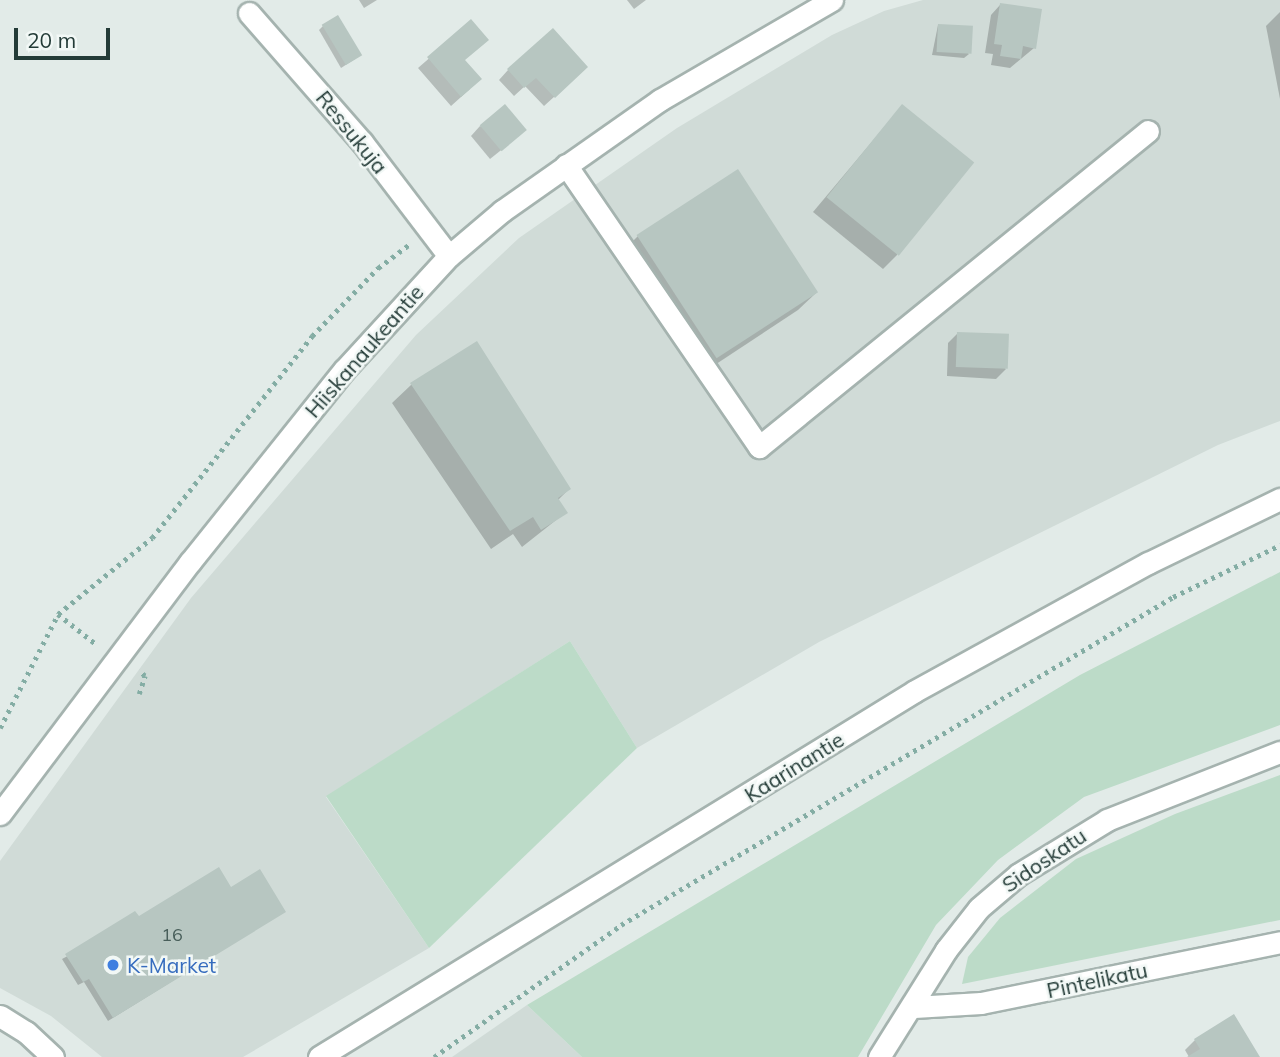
<!DOCTYPE html>
<style>
body{margin:0}
#map{position:relative;width:1280px;height:1057px;overflow:hidden;background:#e2ebe8;font-family:Mulish,sans-serif}
div>[style]{position:absolute}
.built>*{inset:0;background:#d0dbd7}
.green>*{inset:0;background:#bcdbc8}
.shadow>*{inset:0;background:#0003}
.building>*{inset:0;background:#b7c6c1;transform-origin:0 0}
.path>*{height:4.5px;margin-top:-2.25px;transform-origin:0;background:repeating-linear-gradient(90deg,#84ada4 0 3.5px,transparent 0 8.5px)}
.roads{filter:drop-shadow(2px 0 #a5b3af) drop-shadow(-2px 0 #a5b3af) drop-shadow(0 2px #a5b3af) drop-shadow(0 -2px #a5b3af)}
.street>*{height:21px;margin:-10.5px;padding:0 10.5px;transform-origin:10.5px;border-radius:10.5px;background:#fff}
.secondary>*{height:21px;margin:-10.5px;padding:0 10.5px;transform-origin:10.5px;border-radius:10.5px;background:#fff}
.dots>*{width:19px;height:19px;translate:-50% -50%;box-sizing:border-box;border:4px solid #f2f8f6;border-radius:50%}
span{translate:-50% -50%;white-space:nowrap;text-align:center;line-height:1.15;-webkit-text-stroke:5px #f2f8f6;paint-order:stroke}
.number-label{font-size:18px;color:#485e5a}
.number-label span{-webkit-text-stroke-width:0}
.street-label{font-size:21px;color:#233b37}
.shop-label{font-size:21px;color:#366cbe}
.left{translate:0 -50%;text-align:left}
.scale{position:absolute;left:14px;top:28px;width:96px;height:32px;box-sizing:border-box;border:4px solid #233b37;border-top:0;padding-left:9px;font-size:21px;line-height:24px;white-space:nowrap;color:#233b37;-webkit-text-stroke:5px #f2f8f6;paint-order:stroke}
</style>
<div id="map">
<div class="built">
<div style="clip-path:polygon(923px 0,1280px 0,1280px 421px,1218px 445px,819px 642px,637px 748px,570px 641px,326px 797px,429px 948px,243px 1057px,102px 1057px,51px 1016px,0 988px,0 861px,191px 598px,416px 335px,519px 238px,677px 128px,832px 35px,884px 11px)"></div>
<div style="clip-path:polygon(527px 1005px,582px 1057px,452px 1057px)"></div>
</div>
<div class="green">
<div style="clip-path:polygon(1280px 572px,1280px 725px,1084px 797px,998px 860px,936px 925px,858px 1057px,582px 1057px,527px 1005px,1080px 675px)"></div>
<div style="clip-path:polygon(570px 641px,637px 748px,429px 948px,326px 796px)"></div>
<div style="clip-path:polygon(1280px 775px,1280px 920px,962px 984px,968px 957px,1000px 918px,1076px 859px,1175px 814px)"></div>
</div>
<div class="shadow">
<div style="clip-path:polygon(359px 0,377px 0,364px 8px)"></div>
<div style="clip-path:polygon(627px 0,646px 0,634px 9px)"></div>
<div style="clip-path:polygon(1000px 5px,1034px 48px,1010px 68px,991px 65px,993px 54px,985px 53px,991px 15px)"></div>
<div style="clip-path:polygon(1280px 12px,1280px 99px,1266px 26px)"></div>
<div style="clip-path:polygon(471px 22px,464px 60px,470px 89px,451px 106px,418px 68px)"></div>
<div style="clip-path:polygon(938px 25px,969px 54px,964px 58px,932px 55px)"></div>
<div style="clip-path:polygon(323px 26px,355px 59px,341px 68px,319px 30px)"></div>
<div style="clip-path:polygon(508px 70px,576px 77px,544px 106px,525px 86px,514px 96px,499px 80px)"></div>
<div style="clip-path:polygon(902px 106px,897px 255px,883px 269px,813px 212px)"></div>
<div style="clip-path:polygon(480px 126px,515px 139px,490px 159px,471px 136px)"></div>
<div style="clip-path:polygon(638px 236px,817px 292px,798px 310px,698px 376px,619px 255px)"></div>
<div style="clip-path:polygon(958px 333px,1006px 369px,996px 379px,947px 376px,948px 343px)"></div>
<div style="clip-path:polygon(476px 343px,569px 489px,558px 500px,565px 513px,522px 547px,513px 534px,491px 549px,392px 403px,411px 385px)"></div>
<div style="clip-path:polygon(284px 912px,108px 1021px,84px 982px,78px 985px,62px 959px,138px 919px)"></div>
<div style="clip-path:polygon(1195px 1040px,1258px 1057px,1189px 1057px,1185px 1050px)"></div>
</div>
<div class="building">
<div style="clip-path:polygon(1000px 3px,1042px 9px,1036px 49px,1023px 46px,1021px 59px,1000px 56px,1002px 45px,994px 44px)"></div>
<div style="left:338px;top:15px;width:47px;height:19px;rotate:59deg"></div>
<div style="clip-path:polygon(471px 19px,489px 40px,465px 60px,482px 79px,461px 97px,427px 57px)"></div>
<div style="left:938px;top:24px;width:35px;height:28px;rotate:3deg"></div>
<div style="clip-path:polygon(553px 28px,588px 67px,555px 98px,536px 78px,524px 88px,507px 69px)"></div>
<div style="left:505px;top:104px;width:34px;height:33px;rotate:50deg"></div>
<div style="left:902px;top:104px;width:93px;height:120px;rotate:39deg"></div>
<div style="left:738px;top:169px;width:147px;height:121px;rotate:57deg"></div>
<div style="left:957px;top:332px;width:52px;height:35px;rotate:2deg"></div>
<div style="clip-path:polygon(477px 341px,571px 489px,558px 498px,568px 513px,541px 530px,533px 517px,510px 531px,410px 383px)"></div>
<div style="clip-path:polygon(219px 867px,231px 887px,260px 869px,286px 912px,113px 1018px,89px 979px,83px 982px,65px 954px,135px 911px,139px 916px)"></div>
<div style="clip-path:polygon(1234px 1014px,1260px 1057px,1187px 1057px,1200px 1049px,1194px 1039px)"></div>
</div>
<div class="path">
<div style="left:58px;top:614px;width:48px;rotate:38.3deg"></div>
<div style="left:139px;top:694px;width:19px;rotate:-72deg"></div>
<div style="left:145px;top:676px;width:8px;rotate:-140deg"></div>
<div style="left:0;top:728px;width:128px;rotate:-63deg"></div>
<div style="left:58px;top:614px;width:121px;rotate:-39deg"></div>
<div style="left:152px;top:538px;width:258px;rotate:-51.6deg"></div>
<div style="left:312px;top:336px;width:95px;rotate:-45.9deg"></div>
<div style="left:378px;top:268px;width:39px;rotate:-37deg"></div>
<div style="left:434px;top:1057px;width:229px;rotate:-35.2deg"></div>
<div style="left:621px;top:925px;width:642px;rotate:-30.72deg"></div>
<div style="left:1173px;top:597px;width:119px;rotate:-25.9deg"></div>
</div>
<div class="roads">
<div class="street">
<div style="left:249px;top:13px;width:171px;rotate:48.8deg"></div>
<div style="left:362px;top:142px;width:143px;rotate:52.7deg"></div>
<div style="left:566px;top:165px;width:342px;rotate:55.6deg"></div>
<div style="left:759px;top:447px;width:501px;rotate:-39.09deg"></div>
<div style="left:0;top:814px;width:316px;rotate:-53deg"></div>
<div style="left:190px;top:562px;width:246px;rotate:-51.3deg"></div>
<div style="left:344px;top:370px;width:155px;rotate:-47.4deg"></div>
<div style="left:449px;top:256px;width:70px;rotate:-40.3deg"></div>
<div style="left:502px;top:211px;width:193px;rotate:-35.1deg"></div>
<div style="left:660px;top:100px;width:199px;rotate:-30.2deg"></div>
<div style="left:914px;top:1007px;width:67px;rotate:-3.4deg"></div>
<div style="left:981px;top:1003px;width:305px;rotate:-11.5deg"></div>
<div style="left:0;top:1016px;width:31px;rotate:32deg"></div>
<div style="left:26px;top:1032px;width:37px;rotate:43deg"></div>
<div style="left:879px;top:1057px;width:126px;rotate:-57.9deg"></div>
<div style="left:946px;top:950px;width:53px;rotate:-51.8deg"></div>
<div style="left:979px;top:908px;width:52px;rotate:-40.4deg"></div>
<div style="left:1019px;top:874px;width:103px;rotate:-31.5deg"></div>
<div style="left:1107px;top:820px;width:186px;rotate:-21.5deg"></div>
</div>
<div class="secondary">
<div style="left:319px;top:1057px;width:699px;rotate:-31.55deg"></div>
<div style="left:915px;top:691px;width:266px;rotate:-28.8deg"></div>
<div style="left:1148px;top:563px;width:147px;rotate:-25.9deg"></div>
</div>
</div>
<div class="dots">
<div style="left:113px;top:965px;background:#3f7fe0"></div>
</div>
<div class="number-label">
<span style="left:172px;top:935px">16</span>
</div>
<div class="street-label">
<span style="left:352px;top:132px;rotate:51deg">Ressukuja</span>
<span style="left:364px;top:351px;rotate:-49deg">Hiiskanaukeantie</span>
<span style="left:794px;top:767px;rotate:-32deg">Kaarinantie</span>
<span style="left:1044px;top:860px;rotate:-34deg">Sidoskatu</span>
<span style="left:1097px;top:980px;rotate:-12deg">Pintelikatu</span>
</div>
<div class="shop-label">
<span class="left" style="left:127px;top:965px">K-Market</span>
</div>
<div class="scale">20 m</div>
</div>
